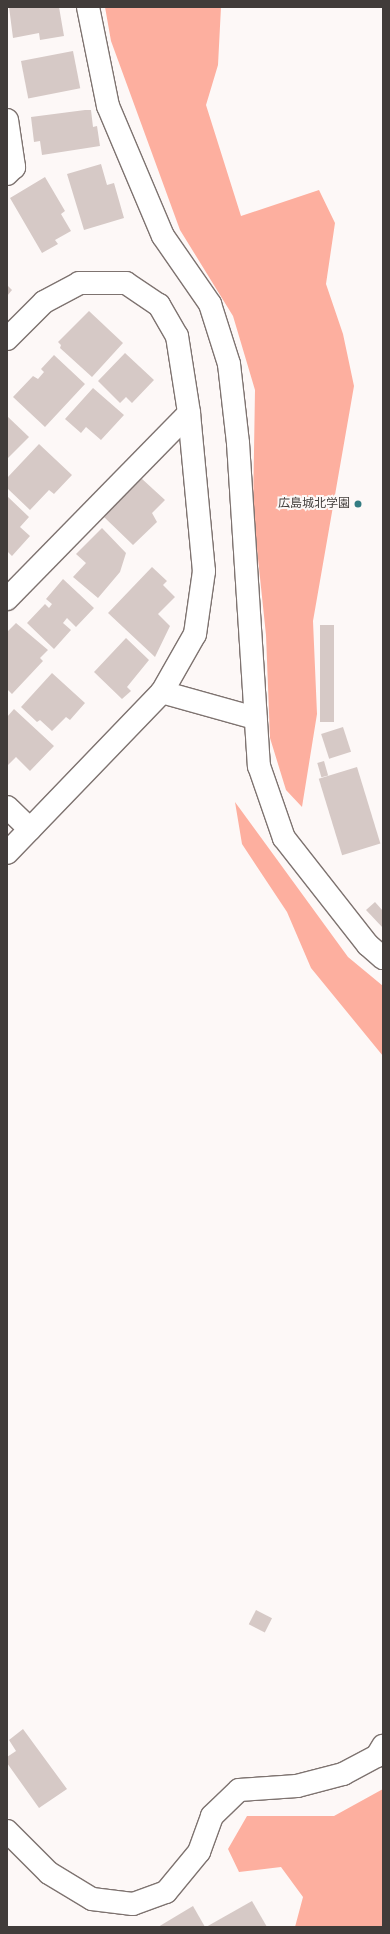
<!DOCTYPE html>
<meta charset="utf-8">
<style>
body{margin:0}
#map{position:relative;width:390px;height:1934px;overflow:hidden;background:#fdf8f7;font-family:Arial,"Noto Sans JP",sans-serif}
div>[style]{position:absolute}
.forest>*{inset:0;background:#fdaf9f}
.building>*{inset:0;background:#d6c9c6;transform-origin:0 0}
.roads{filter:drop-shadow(1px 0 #7e7370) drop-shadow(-1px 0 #7e7370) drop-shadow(0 1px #7e7370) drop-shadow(0 -1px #7e7370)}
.street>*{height:22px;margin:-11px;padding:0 11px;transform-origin:11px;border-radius:11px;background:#fff}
.dots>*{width:11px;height:11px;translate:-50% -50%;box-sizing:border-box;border:2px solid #fdf8f7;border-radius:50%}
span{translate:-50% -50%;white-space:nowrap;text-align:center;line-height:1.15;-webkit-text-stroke:4px #fdf8f7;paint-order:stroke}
.poi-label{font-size:12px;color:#413c3a}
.right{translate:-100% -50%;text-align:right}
.frame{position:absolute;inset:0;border:8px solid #413c3a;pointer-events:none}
</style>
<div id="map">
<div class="forest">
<div style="clip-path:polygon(105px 7px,221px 7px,218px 65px,206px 105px,241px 216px,319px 190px,335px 223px,326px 284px,343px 334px,354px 386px,313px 621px,317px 714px,302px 807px,286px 790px,270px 738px,266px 635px,253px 511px,255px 390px,233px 316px,180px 230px,111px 41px)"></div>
<div style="clip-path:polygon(235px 802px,348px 957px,383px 986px,383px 1056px,311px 968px,287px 912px,242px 844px)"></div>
<div style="clip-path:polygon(383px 1789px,383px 1927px,295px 1927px,303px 1897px,281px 1867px,239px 1872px,228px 1849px,247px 1816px,334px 1816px)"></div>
</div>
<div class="building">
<div style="clip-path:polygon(9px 7px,59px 7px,64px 36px,40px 40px,39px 33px,13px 38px)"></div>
<div style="left:73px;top:51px;width:38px;height:53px;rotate:79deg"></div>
<div style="clip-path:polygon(85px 110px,91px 110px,93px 127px,97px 126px,100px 146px,42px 155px,40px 141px,34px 142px,31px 117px)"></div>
<div style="clip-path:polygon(101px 164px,107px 185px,114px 183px,124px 218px,84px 230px,67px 174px)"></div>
<div style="clip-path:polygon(45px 177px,65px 211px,61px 214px,71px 231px,55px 240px,58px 244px,42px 253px,10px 198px)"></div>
<div style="clip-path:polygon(7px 285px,12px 290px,7px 296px)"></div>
<div style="clip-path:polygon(89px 311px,123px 343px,92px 377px,60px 348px,61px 345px,58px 342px)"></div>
<div style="clip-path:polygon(125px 353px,154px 380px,132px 403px,126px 397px,120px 403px,98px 381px)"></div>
<div style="clip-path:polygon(54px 355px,85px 384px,45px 427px,13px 397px,33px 376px,38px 379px,44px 372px,41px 369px)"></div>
<div style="clip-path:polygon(93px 388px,124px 415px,101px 440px,86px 427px,81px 433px,65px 419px)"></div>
<div style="clip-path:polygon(7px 416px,29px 437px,7px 459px)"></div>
<div style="clip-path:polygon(39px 444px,72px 475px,54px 494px,49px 490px,30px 510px,7px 488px,7px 478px)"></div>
<div style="clip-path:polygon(141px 478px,165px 500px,152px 513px,157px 522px,133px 545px,104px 517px)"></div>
<div style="clip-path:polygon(7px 496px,29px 517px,20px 527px,30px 536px,12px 556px,7px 551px)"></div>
<div style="clip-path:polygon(102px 528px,126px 553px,120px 572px,98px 598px,73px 577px,86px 563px,76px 554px)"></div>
<div style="clip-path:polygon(152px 567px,167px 581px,163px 585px,175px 597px,158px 614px,170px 626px,155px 657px,108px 613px)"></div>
<div style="clip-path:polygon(63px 579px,94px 608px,76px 627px,67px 618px,63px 623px,71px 630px,54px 649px,27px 623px,45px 604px,49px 608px,52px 604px,46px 599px)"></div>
<div style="clip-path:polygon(16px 623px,48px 650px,40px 658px,43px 661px,12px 694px,7px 689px,7px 632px)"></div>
<div style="left:320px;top:625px;width:14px;height:97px"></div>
<div style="clip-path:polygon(126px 638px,149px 660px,127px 687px,131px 691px,122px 699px,94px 672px)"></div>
<div style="clip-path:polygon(52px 673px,85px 703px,70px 720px,66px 717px,52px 731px,40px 720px,37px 722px,21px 707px)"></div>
<div style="clip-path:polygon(14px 709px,54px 746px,30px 771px,16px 757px,7px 766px,7px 717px)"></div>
<div style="left:343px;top:727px;width:26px;height:23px;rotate:72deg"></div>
<div style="left:324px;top:761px;width:15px;height:7px;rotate:74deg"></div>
<div style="left:357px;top:767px;width:80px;height:40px;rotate:73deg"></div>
<div style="clip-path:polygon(375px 902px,383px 911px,383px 928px,366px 910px)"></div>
<div style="left:256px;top:1610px;width:18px;height:16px;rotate:27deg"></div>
<div style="clip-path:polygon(23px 1729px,67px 1789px,39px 1808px,7px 1763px,7px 1757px,16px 1751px,9px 1740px)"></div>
<div style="clip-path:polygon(252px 1901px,267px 1927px,206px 1927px)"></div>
<div style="clip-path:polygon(193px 1906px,205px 1927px,158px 1927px)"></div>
</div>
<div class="roads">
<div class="street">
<div style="left:88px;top:7px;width:101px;rotate:78.6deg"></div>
<div style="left:108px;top:106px;width:141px;rotate:67.1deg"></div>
<div style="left:163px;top:236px;width:83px;rotate:55.3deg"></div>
<div style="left:210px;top:304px;width:63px;rotate:72.4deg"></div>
<div style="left:229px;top:364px;width:80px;rotate:83.5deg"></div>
<div style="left:238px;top:443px;width:324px;rotate:86.3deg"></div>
<div style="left:259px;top:766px;width:76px;rotate:70.9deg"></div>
<div style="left:284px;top:838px;width:136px;rotate:51.9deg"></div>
<div style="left:368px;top:945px;width:20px;rotate:41deg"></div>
<div style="left:7px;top:120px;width:48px;rotate:81.5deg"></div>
<div style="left:14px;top:167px;width:10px;rotate:135deg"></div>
<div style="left:7px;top:339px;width:52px;rotate:-45deg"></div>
<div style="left:44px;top:302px;width:40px;rotate:-28deg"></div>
<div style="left:79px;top:283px;width:47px"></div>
<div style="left:126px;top:283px;width:40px;rotate:34deg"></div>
<div style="left:159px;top:305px;width:36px;rotate:60deg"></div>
<div style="left:177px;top:336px;width:78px;rotate:81.1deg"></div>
<div style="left:189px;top:413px;width:159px;rotate:84.6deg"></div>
<div style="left:204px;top:571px;width:64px;rotate:98.1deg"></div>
<div style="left:195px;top:634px;width:67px;rotate:119.6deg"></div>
<div style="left:162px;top:692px;width:223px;rotate:133.9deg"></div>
<div style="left:7px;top:599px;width:260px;rotate:-45.6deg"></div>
<div style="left:162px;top:692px;width:97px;rotate:15.6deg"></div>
<div style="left:7px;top:807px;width:32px;rotate:44deg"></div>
<div style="left:7px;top:1831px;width:59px;rotate:45deg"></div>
<div style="left:49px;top:1873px;width:50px;rotate:31.2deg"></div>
<div style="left:92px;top:1899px;width:41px;rotate:7deg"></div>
<div style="left:133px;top:1904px;width:35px;rotate:-20deg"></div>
<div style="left:166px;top:1892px;width:52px;rotate:-50.5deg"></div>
<div style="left:199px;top:1852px;width:38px;rotate:-70deg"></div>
<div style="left:212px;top:1816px;width:37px;rotate:-44deg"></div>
<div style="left:239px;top:1790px;width:58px;rotate:-3.9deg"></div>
<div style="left:297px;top:1786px;width:48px;rotate:-14.6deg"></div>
<div style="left:343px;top:1774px;width:38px;rotate:-28deg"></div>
<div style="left:377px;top:1756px;width:12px;rotate:-59deg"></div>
</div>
</div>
<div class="dots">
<div style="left:358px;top:504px;background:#347c82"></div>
</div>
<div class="poi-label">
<span class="right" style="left:350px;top:504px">広島城北学園</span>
</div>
<div class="frame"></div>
</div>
